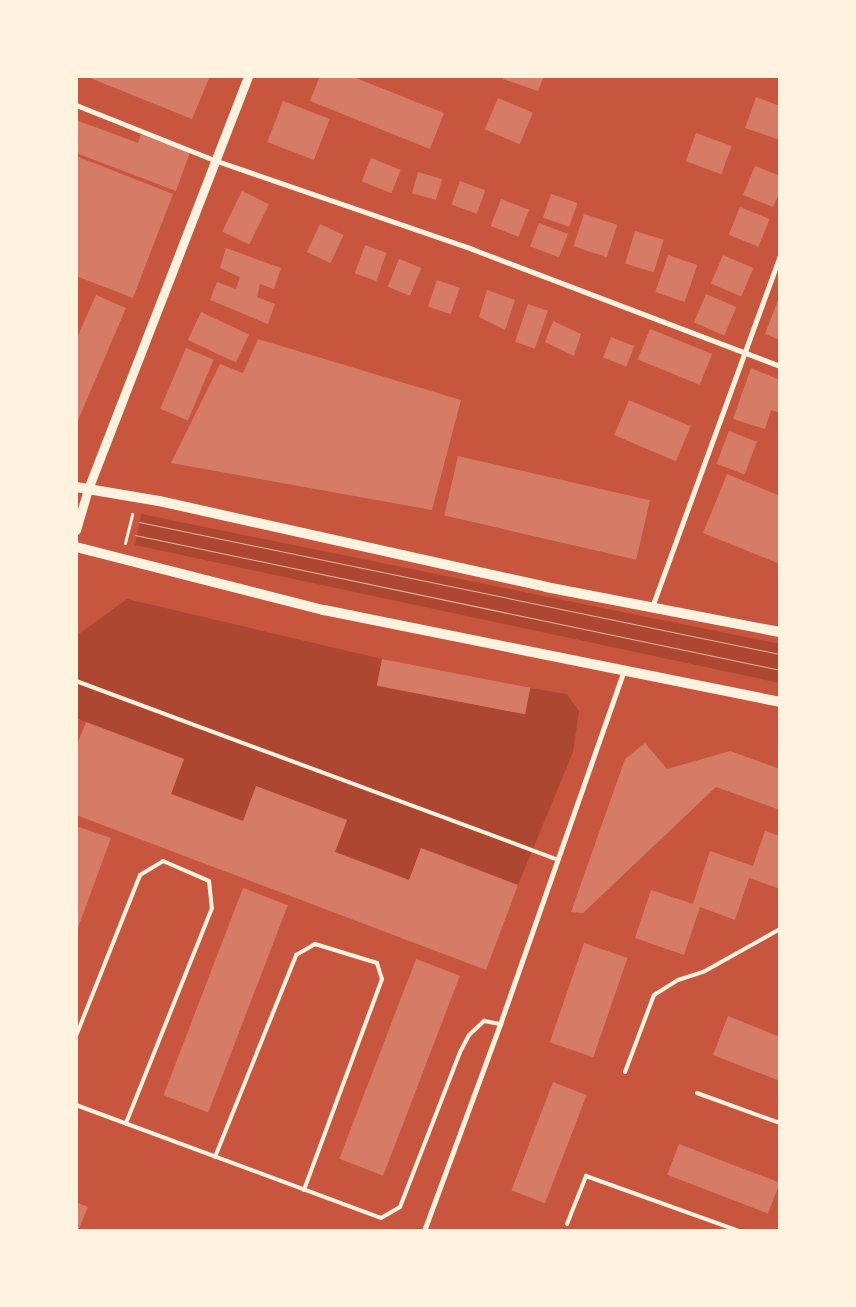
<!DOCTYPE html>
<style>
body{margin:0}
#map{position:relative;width:856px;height:1307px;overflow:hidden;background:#c8553d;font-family:Commissioner,sans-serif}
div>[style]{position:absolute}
.green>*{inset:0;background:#ae4732}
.building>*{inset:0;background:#d67c66;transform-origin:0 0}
.path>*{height:3px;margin:-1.5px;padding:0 1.5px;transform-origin:1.5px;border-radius:1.5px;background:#fff3e0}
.service>*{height:4px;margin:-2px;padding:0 2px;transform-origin:2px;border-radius:2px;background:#fff3e0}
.pedestrian>*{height:4.5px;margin:-2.25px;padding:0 2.25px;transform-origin:2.25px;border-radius:2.25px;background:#fff3e0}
.minor>*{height:5px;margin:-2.5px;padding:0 2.5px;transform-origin:2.5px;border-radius:2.5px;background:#fff3e0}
.tertiary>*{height:9px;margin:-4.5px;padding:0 4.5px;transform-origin:4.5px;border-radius:4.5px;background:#fff3e0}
.secondary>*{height:10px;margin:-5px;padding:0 5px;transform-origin:5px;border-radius:5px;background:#fff3e0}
.tram>*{height:1px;margin:-0.5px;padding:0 0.5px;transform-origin:0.5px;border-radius:0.5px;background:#e9b49f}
span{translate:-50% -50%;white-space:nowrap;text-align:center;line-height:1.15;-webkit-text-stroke:5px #fff3e0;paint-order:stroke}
.frame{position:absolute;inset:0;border:78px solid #fff3e0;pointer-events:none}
</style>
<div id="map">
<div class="green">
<div style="clip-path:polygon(141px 514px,780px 644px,780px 683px,135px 545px)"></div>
<div style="clip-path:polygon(127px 599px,382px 659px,377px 686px,525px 714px,530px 688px,567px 694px,579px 711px,573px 752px,518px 885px,421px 848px,409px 880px,335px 852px,347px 820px,243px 821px,171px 794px,184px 759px,76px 718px,76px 636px)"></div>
</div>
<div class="building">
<div style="clip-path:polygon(85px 76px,210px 76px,192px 119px)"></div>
<div style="clip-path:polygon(320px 76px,351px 76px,444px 113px,430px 149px,310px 101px)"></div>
<div style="clip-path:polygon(504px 76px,544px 76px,538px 91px,503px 79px)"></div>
<div style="clip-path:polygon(756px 97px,780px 106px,780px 140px,745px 128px)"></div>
<div style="left:498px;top:98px;width:38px;height:34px;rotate:23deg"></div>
<div style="left:283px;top:101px;width:50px;height:44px;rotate:21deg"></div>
<div style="clip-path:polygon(76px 120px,138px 143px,141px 134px,190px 152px,176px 191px,76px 153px)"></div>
<div style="left:696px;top:133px;width:38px;height:30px;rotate:20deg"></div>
<div style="clip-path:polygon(76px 156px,173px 194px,133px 298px,76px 276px)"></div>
<div style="left:371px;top:158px;width:32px;height:25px;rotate:22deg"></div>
<div style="clip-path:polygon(755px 166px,780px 176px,780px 192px,773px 207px,743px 195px)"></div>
<div style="left:418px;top:172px;width:25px;height:22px;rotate:16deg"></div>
<div style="left:460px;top:181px;width:27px;height:25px;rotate:20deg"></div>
<div style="left:242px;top:191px;width:30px;height:45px;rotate:26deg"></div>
<div style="left:551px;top:194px;width:28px;height:25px;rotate:19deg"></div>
<div style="left:501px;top:199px;width:30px;height:29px;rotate:21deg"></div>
<div style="left:740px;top:207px;width:32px;height:30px;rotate:22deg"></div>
<div style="left:584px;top:214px;width:35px;height:34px;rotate:18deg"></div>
<div style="left:539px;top:223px;width:31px;height:25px;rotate:21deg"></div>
<div style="left:320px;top:224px;width:26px;height:31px;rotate:25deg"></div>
<div style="left:635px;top:231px;width:30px;height:34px;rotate:17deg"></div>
<div style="left:365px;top:245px;width:23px;height:30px;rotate:20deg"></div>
<div style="clip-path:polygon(226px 248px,281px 268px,274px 289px,260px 284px,257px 297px,275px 304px,268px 324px,210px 300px,217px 282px,236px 289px,240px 277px,220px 268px)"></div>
<div style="left:668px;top:255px;width:31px;height:39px;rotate:19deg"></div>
<div style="left:723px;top:255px;width:33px;height:31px;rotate:23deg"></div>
<div style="left:399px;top:259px;width:24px;height:30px;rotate:22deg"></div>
<div style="left:437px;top:280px;width:24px;height:28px;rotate:19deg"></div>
<div style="clip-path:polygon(487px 290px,515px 300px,505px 330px,479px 317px)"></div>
<div style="left:706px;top:294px;width:33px;height:31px;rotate:23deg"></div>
<div style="clip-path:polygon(96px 295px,126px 308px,76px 425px,76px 340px)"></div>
<div style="clip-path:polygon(780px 295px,780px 340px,765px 334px)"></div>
<div style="left:528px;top:304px;width:21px;height:40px;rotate:19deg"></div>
<div style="left:201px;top:312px;width:53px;height:31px;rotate:25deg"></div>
<div style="clip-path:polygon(553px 321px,581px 334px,574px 356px,545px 342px)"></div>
<div style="left:650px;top:329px;width:67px;height:33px;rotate:22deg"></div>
<div style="left:611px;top:337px;width:25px;height:22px;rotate:21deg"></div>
<div style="clip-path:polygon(258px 339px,461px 400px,432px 510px,171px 463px,220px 364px,243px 373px)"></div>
<div style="left:186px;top:348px;width:30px;height:66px;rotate:23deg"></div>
<div style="clip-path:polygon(751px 368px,780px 380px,780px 413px,771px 410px,765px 429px,733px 419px)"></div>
<div style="left:629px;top:400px;width:67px;height:38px;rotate:23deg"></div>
<div style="left:729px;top:431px;width:30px;height:35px;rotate:21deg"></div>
<div style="left:458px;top:456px;width:197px;height:61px;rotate:13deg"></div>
<div style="clip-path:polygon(727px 474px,780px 496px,780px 564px,703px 533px)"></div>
<div style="left:382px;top:659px;width:151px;height:27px;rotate:11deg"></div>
<div style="clip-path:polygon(86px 722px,184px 759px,171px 794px,243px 821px,256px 786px,347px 820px,335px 852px,409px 880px,421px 848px,518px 885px,486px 970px,76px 815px,76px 747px)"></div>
<div style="clip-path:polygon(645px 743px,667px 769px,730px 751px,780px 769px,780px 810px,716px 787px,583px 913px,571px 912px,625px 759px)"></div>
<div style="clip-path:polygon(76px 826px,111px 838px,76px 933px)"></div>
<div style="clip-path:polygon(765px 831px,780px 836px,780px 889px,749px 878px,735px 920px,700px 907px,684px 955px,635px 938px,651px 890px,693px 904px,710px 851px,753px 866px)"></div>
<div style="left:243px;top:888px;width:48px;height:222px;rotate:21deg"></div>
<div style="left:584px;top:943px;width:46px;height:105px;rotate:19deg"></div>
<div style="left:416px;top:959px;width:47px;height:214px;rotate:21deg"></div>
<div style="clip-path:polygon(728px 1016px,780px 1037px,780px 1081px,713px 1055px)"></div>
<div style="left:553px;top:1082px;width:36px;height:116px;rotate:21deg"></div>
<div style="left:679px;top:1144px;width:108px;height:33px;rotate:21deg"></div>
<div style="clip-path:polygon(76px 1202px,88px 1207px,78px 1231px,76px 1231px)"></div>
</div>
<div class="path">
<div style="left:125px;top:543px;width:30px;rotate:-76deg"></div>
</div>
<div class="service">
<div style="left:76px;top:681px;width:512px;rotate:20.35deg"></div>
<div style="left:76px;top:1036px;width:173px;rotate:-68.3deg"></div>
<div style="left:140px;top:875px;width:27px;rotate:-31deg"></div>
<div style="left:163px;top:861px;width:50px;rotate:23.5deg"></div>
<div style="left:209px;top:881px;width:27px;rotate:84deg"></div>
<div style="left:212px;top:908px;width:232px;rotate:111.8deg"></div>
<div style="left:625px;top:1072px;width:82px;rotate:-69.4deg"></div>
<div style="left:654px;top:995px;width:28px;rotate:-32deg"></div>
<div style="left:678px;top:980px;width:28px;rotate:-18deg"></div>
<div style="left:705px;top:971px;width:86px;rotate:-29.2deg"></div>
<div style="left:697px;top:1093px;width:88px;rotate:19.9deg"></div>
<div style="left:76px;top:1105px;width:325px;rotate:20.3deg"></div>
<div style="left:381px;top:1218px;width:22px;rotate:-30deg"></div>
<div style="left:400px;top:1207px;width:166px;rotate:-68.8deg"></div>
<div style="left:460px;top:1052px;width:19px;rotate:-62deg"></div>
<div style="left:469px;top:1035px;width:21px;rotate:-43deg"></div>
<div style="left:484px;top:1021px;width:16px;rotate:11deg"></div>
<div style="left:215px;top:1157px;width:218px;rotate:-68.1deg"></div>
<div style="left:296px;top:955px;width:22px;rotate:-30deg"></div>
<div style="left:315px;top:944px;width:65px;rotate:17deg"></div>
<div style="left:377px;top:963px;width:17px;rotate:73deg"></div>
<div style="left:382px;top:979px;width:225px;rotate:110.3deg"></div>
<div style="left:567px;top:1224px;width:52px;rotate:-68.4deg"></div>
<div style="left:586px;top:1176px;width:163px;rotate:19.8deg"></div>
</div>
<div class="pedestrian">
<div style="left:424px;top:1231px;width:221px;rotate:-69.8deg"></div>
</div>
<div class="minor">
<div style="left:76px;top:105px;width:152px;rotate:21.7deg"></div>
<div style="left:217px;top:161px;width:270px;rotate:19deg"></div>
<div style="left:472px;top:249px;width:329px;rotate:20.8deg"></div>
<div style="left:652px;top:607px;width:375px;rotate:-70deg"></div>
<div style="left:500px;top:1024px;width:375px;rotate:-70.7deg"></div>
</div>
<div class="tertiary">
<div style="left:76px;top:530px;width:43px;rotate:-73.7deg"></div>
<div style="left:88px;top:489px;width:443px;rotate:-68.8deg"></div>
</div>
<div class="secondary">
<div style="left:76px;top:487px;width:84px;rotate:9.6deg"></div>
<div style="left:159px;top:501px;width:396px;rotate:12.5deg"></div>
<div style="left:546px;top:587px;width:238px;rotate:10.9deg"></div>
<div style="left:76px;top:547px;width:256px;rotate:14.3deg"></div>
<div style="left:324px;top:610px;width:465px;rotate:11.4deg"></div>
</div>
<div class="tram">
<div style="left:139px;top:522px;width:654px;rotate:11.64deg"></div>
<div style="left:135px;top:535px;width:659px;rotate:11.82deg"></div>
</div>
<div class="frame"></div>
</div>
